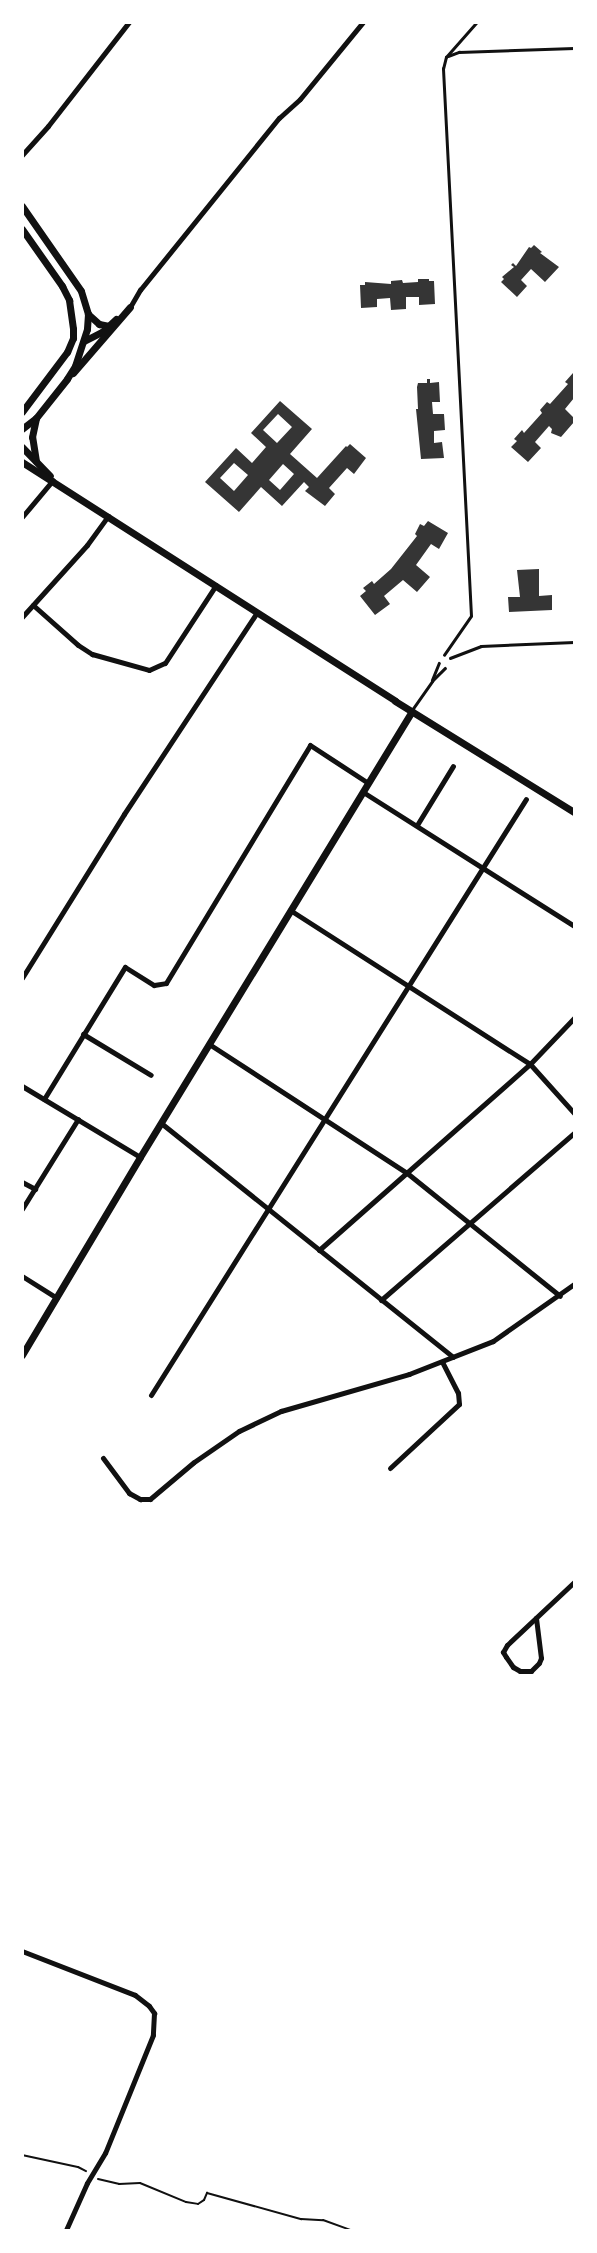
<!DOCTYPE html>
<style>
body{margin:0}
#map{position:relative;width:597px;height:2253px;overflow:hidden;background:#fff;font-family:Poppins,sans-serif}
div>[style]{position:absolute}
.building>*{inset:0;background:#353535}
.path>*{height:2px;margin:-1px;padding:0 1px;transform-origin:1px;border-radius:1px;background:#111}
.service>*{height:2.5px;margin:-1.25px;padding:0 1.25px;transform-origin:1.25px;border-radius:1.25px;background:#111}
.minor>*{height:5px;margin:-2.5px;padding:0 2.5px;transform-origin:2.5px;border-radius:2.5px;background:#111}
.tertiary>*{height:7px;margin:-3.5px;padding:0 3.5px;transform-origin:3.5px;border-radius:3.5px;background:#111}
span{translate:-50% -50%;white-space:nowrap;text-align:center;line-height:1.15;-webkit-text-stroke:5px #fff;paint-order:stroke}
.frame{position:absolute;inset:0;border:24px solid #fff;pointer-events:none}
</style>
<div id="map">
<div class="building">
<div style="clip-path:polygon(534px 245px,542px 252px,540px 253px,559px 267px,545px 282px,531px 269px,521px 280px,527px 286px,517px 297px,501px 282px,504px 279px,502px 277px,514px 267px,511px 265px,513px 263px,516px 266px,529px 247px,531px 248px)"></div>
<div style="clip-path:polygon(418px 279px,429px 279px,429px 281px,434px 281px,435px 304px,419px 305px,419px 297px,406px 297px,406px 309px,391px 310px,390px 298px,377px 299px,377px 307px,361px 308px,360px 285px,365px 285px,365px 282px,391px 284px,391px 281px,402px 280px,403px 283px,418px 282px)"></div>
<div style="clip-path:polygon(573px 373px,574px 398px,565px 409px,574px 418px,574px 422px,561px 437px,551px 433px,552px 429px,549px 426px,535px 442px,541px 448px,528px 462px,511px 447px,517px 441px,514px 439px,522px 430px,524px 433px,542px 413px,540px 410px,547px 402px,550px 404px,568px 384px,565px 382px)"></div>
<div style="clip-path:polygon(427px 379px,430px 379px,430px 383px,439px 382px,440px 402px,432px 402px,433px 414px,444px 414px,445px 430px,434px 431px,434px 443px,442px 442px,444px 458px,421px 459px,416px 409px,418px 409px,417px 387px,418px 383px,427px 383px)"></div>
<div style="clip-path:polygon(evenodd,280px 401px,312px 429px,290px 454px,317px 478px,346px 446px,347px 447px,350px 444px,366px 458px,354px 474px,347px 468px,329px 488px,335px 494px,325px 506px,305px 491px,309px 487px,304px 482px,282px 506px,261px 487px,239px 512px,205px 482px,236px 448px,252px 463px,266px 447px,251px 433px,280px 401px,278px 414px,292px 427px,277px 443px,263px 430px,278px 414px,280px 401px,234px 463px,248px 475px,234px 491px,220px 478px,234px 463px,280px 401px,283px 464px,294px 474px,280px 490px,269px 480px,283px 464px)"></div>
<div style="clip-path:polygon(428px 521px,448px 533px,439px 549px,431px 544px,416px 565px,430px 577px,417px 592px,403px 580px,384px 596px,390px 604px,375px 615px,360px 596px,366px 591px,363px 588px,372px 581px,374px 584px,391px 569px,417px 536px,415px 534px,420px 524px,424px 526px)"></div>
<div style="clip-path:polygon(539px 569px,539px 596px,552px 595px,552px 610px,509px 612px,508px 597px,520px 597px,517px 570px)"></div>
</div>
<div class="path">
<div style="left:22px;top:2155px;width:57px;rotate:12.1deg"></div>
<div style="left:78px;top:2167px;width:9px;rotate:27deg"></div>
<div style="left:98px;top:2179px;width:22px;rotate:13deg"></div>
<div style="left:119px;top:2184px;width:21px;rotate:-3deg"></div>
<div style="left:140px;top:2183px;width:50px;rotate:22.4deg"></div>
<div style="left:186px;top:2202px;width:12px;rotate:9deg"></div>
<div style="left:198px;top:2204px;width:7px;rotate:-34deg"></div>
<div style="left:204px;top:2200px;width:8px;rotate:-67deg"></div>
<div style="left:207px;top:2193px;width:98px;rotate:15.5deg"></div>
<div style="left:301px;top:2219px;width:22px;rotate:3deg"></div>
<div style="left:323px;top:2220px;width:29px;rotate:20deg"></div>
</div>
<div class="service">
<div style="left:448px;top:56px;width:12px;rotate:-20deg"></div>
<div style="left:459px;top:52px;width:115px;rotate:-2deg"></div>
<div style="left:444px;top:655px;width:47px;rotate:-55.3deg"></div>
<div style="left:471px;top:616px;width:548px;rotate:-92.93deg"></div>
<div style="left:443px;top:69px;width:12px;rotate:-76deg"></div>
<div style="left:446px;top:57px;width:47px;rotate:-48.5deg"></div>
<div style="left:450px;top:658px;width:33px;rotate:-21deg"></div>
<div style="left:481px;top:646px;width:93px;rotate:-2.5deg"></div>
<div style="left:432px;top:680px;width:18px;rotate:-68deg"></div>
<div style="left:412px;top:710px;width:35px;rotate:-55deg"></div>
<div style="left:432px;top:681px;width:18px;rotate:-45deg"></div>
</div>
<div class="minor">
<div style="left:22px;top:155px;width:39px;rotate:-48deg"></div>
<div style="left:48px;top:126px;width:132px;rotate:-52.1deg"></div>
<div style="left:130px;top:307px;width:20px;rotate:-60deg"></div>
<div style="left:140px;top:290px;width:221px;rotate:-51.1deg"></div>
<div style="left:279px;top:118px;width:28px;rotate:-42deg"></div>
<div style="left:300px;top:99px;width:99px;rotate:-50.7deg"></div>
<div style="left:22px;top:517px;width:48px;rotate:-50deg"></div>
<div style="left:33px;top:605px;width:60px;rotate:41.6deg"></div>
<div style="left:78px;top:645px;width:17px;rotate:33deg"></div>
<div style="left:92px;top:654px;width:59px;rotate:15.7deg"></div>
<div style="left:149px;top:670px;width:17px;rotate:-24deg"></div>
<div style="left:165px;top:663px;width:93px;rotate:-56.8deg"></div>
<div style="left:22px;top:617px;width:97px;rotate:-47.9deg"></div>
<div style="left:87px;top:545px;width:36px;rotate:-54deg"></div>
<div style="left:363px;top:792px;width:250px;rotate:32.4deg"></div>
<div style="left:417px;top:825px;width:69px;rotate:-58.6deg"></div>
<div style="left:290px;top:910px;width:285px;rotate:32.7deg"></div>
<div style="left:530px;top:1064px;width:66px;rotate:48.1deg"></div>
<div style="left:22px;top:978px;width:193px;rotate:-58.1deg"></div>
<div style="left:124px;top:814px;width:242px;rotate:-56.6deg"></div>
<div style="left:83px;top:1034px;width:79px;rotate:31.1deg"></div>
<div style="left:209px;top:1044px;width:236px;rotate:33.1deg"></div>
<div style="left:407px;top:1173px;width:196px;rotate:38.8deg"></div>
<div style="left:22px;top:1086px;width:138px;rotate:31deg"></div>
<div style="left:44px;top:1099px;width:155px;rotate:-58.5deg"></div>
<div style="left:125px;top:967px;width:34px;rotate:32deg"></div>
<div style="left:154px;top:985px;width:12px;rotate:-9deg"></div>
<div style="left:166px;top:983px;width:278px;rotate:-58.8deg"></div>
<div style="left:310px;top:745px;width:69px;rotate:33.2deg"></div>
<div style="left:161px;top:1123px;width:374px;rotate:38.7deg"></div>
<div style="left:22px;top:1182px;width:15px;rotate:28deg"></div>
<div style="left:22px;top:1209px;width:106px;rotate:-58.1deg"></div>
<div style="left:319px;top:1250px;width:281px;rotate:-41.4deg"></div>
<div style="left:530px;top:1064px;width:64px;rotate:-46.3deg"></div>
<div style="left:22px;top:1276px;width:41px;rotate:32.2deg"></div>
<div style="left:381px;top:1300px;width:255px;rotate:-40.9deg"></div>
<div style="left:151px;top:1395px;width:704px;rotate:-57.82deg"></div>
<div style="left:103px;top:1458px;width:44px;rotate:53.4deg"></div>
<div style="left:129px;top:1493px;width:13px;rotate:29deg"></div>
<div style="left:140px;top:1499px;width:10px"></div>
<div style="left:150px;top:1499px;width:57px;rotate:-40.1deg"></div>
<div style="left:194px;top:1462px;width:55px;rotate:-34.6deg"></div>
<div style="left:239px;top:1431px;width:47px;rotate:-25.5deg"></div>
<div style="left:281px;top:1411px;width:133px;rotate:-16.1deg"></div>
<div style="left:409px;top:1374px;width:90px;rotate:-21.4deg"></div>
<div style="left:493px;top:1341px;width:99px;rotate:-35.1deg"></div>
<div style="left:390px;top:1468px;width:94px;rotate:-42.8deg"></div>
<div style="left:459px;top:1404px;width:11px;rotate:-95deg"></div>
<div style="left:458px;top:1393px;width:35px;rotate:-117deg"></div>
<div style="left:536px;top:1618px;width:40px;rotate:82.9deg"></div>
<div style="left:541px;top:1658px;width:5px;rotate:112deg"></div>
<div style="left:539px;top:1663px;width:11px;rotate:135deg"></div>
<div style="left:531px;top:1671px;width:11px;rotate:180deg"></div>
<div style="left:520px;top:1671px;width:8px;rotate:-150deg"></div>
<div style="left:513px;top:1667px;width:12px;rotate:-125deg"></div>
<div style="left:506px;top:1657px;width:6px;rotate:-121deg"></div>
<div style="left:503px;top:1652px;width:8px;rotate:-60deg"></div>
<div style="left:507px;top:1645px;width:92px;rotate:-43.2deg"></div>
<div style="left:22px;top:1951px;width:121px;rotate:21.3deg"></div>
<div style="left:135px;top:1995px;width:18px;rotate:38deg"></div>
<div style="left:149px;top:2006px;width:9px;rotate:54deg"></div>
<div style="left:154px;top:2013px;width:22px;rotate:93deg"></div>
<div style="left:153px;top:2035px;width:127px;rotate:112.1deg"></div>
<div style="left:105px;top:2153px;width:35px;rotate:121deg"></div>
<div style="left:87px;top:2183px;width:51px;rotate:114.1deg"></div>
</div>
<div class="tertiary">
<div style="left:22px;top:206px;width:103px;rotate:55.2deg"></div>
<div style="left:81px;top:291px;width:24px;rotate:73deg"></div>
<div style="left:88px;top:314px;width:15px;rotate:94deg"></div>
<div style="left:87px;top:329px;width:39px;rotate:108deg"></div>
<div style="left:75px;top:366px;width:15px;rotate:122deg"></div>
<div style="left:67px;top:379px;width:50px;rotate:128.5deg"></div>
<div style="left:36px;top:418px;width:18px;rotate:142deg"></div>
<div style="left:22px;top:229px;width:70px;rotate:54.9deg"></div>
<div style="left:62px;top:286px;width:16px;rotate:63deg"></div>
<div style="left:69px;top:300px;width:29px;rotate:82deg"></div>
<div style="left:73px;top:329px;width:9px;rotate:90deg"></div>
<div style="left:73px;top:338px;width:15px;rotate:113deg"></div>
<div style="left:67px;top:352px;width:75px;rotate:126.9deg"></div>
<div style="left:88px;top:314px;width:15px;rotate:42deg"></div>
<div style="left:99px;top:324px;width:10px;rotate:11deg"></div>
<div style="left:84px;top:341px;width:20px;rotate:-27deg"></div>
<div style="left:102px;top:332px;width:19px;rotate:-43deg"></div>
<div style="left:73px;top:373px;width:87px;rotate:-49.2deg"></div>
<div style="left:22px;top:447px;width:40px;rotate:46deg"></div>
<div style="left:36px;top:461px;width:24px;rotate:-99deg"></div>
<div style="left:32px;top:437px;width:19px;rotate:-78deg"></div>
<div style="left:22px;top:462px;width:443px;rotate:32.6deg"></div>
<div style="left:395px;top:701px;width:211px;rotate:31.8deg"></div>
<div style="left:22px;top:1355px;width:230px;rotate:-59.2deg"></div>
<div style="left:140px;top:1157px;width:522px;rotate:-58.62deg"></div>
</div>
<div class="frame"></div>
</div>
